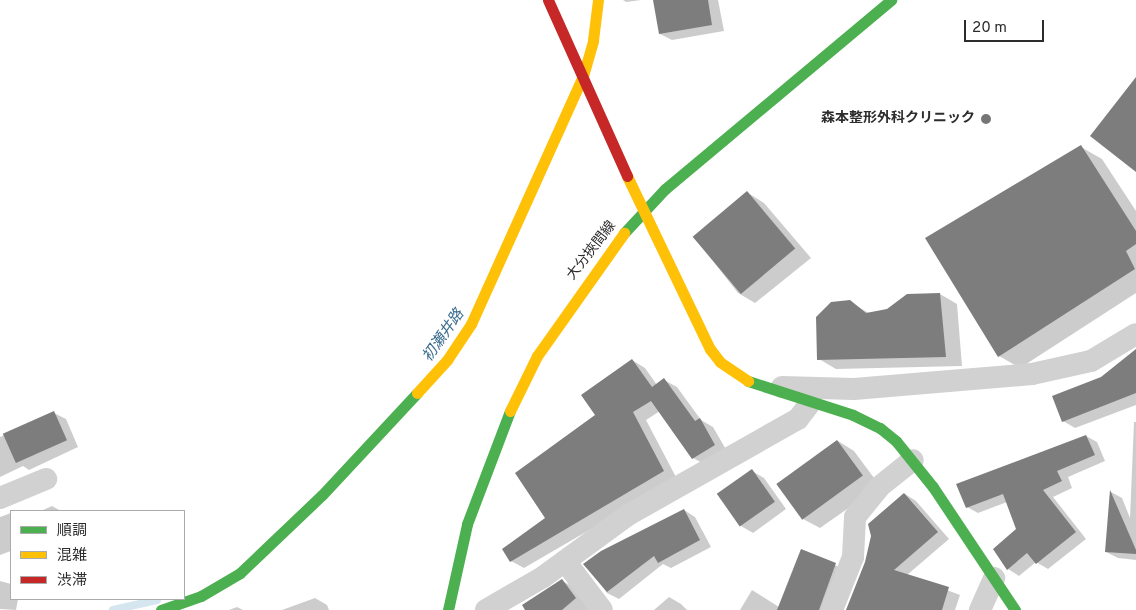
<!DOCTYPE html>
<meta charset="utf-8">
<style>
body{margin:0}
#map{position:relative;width:1136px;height:610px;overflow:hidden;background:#fff;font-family:Overpass,"Noto Sans JP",sans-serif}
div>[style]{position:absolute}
.shadow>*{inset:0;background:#0003}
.stream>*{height:8px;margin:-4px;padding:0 4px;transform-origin:4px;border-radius:4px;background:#d6e6f1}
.building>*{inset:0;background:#7d7d7d;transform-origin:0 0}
.street>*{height:22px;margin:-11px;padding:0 11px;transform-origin:11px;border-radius:11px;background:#d1d1d1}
.fast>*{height:11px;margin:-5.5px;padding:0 5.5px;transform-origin:5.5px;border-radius:5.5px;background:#4caf50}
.slow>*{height:11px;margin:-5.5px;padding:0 5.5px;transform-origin:5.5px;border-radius:5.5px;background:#ffc107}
.jam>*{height:11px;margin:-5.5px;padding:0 5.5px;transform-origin:5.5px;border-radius:5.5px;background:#c62828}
.dots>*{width:14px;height:14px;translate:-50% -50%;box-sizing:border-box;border:2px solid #fff;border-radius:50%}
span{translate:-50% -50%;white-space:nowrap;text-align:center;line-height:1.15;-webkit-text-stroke:5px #fff;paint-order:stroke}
.poi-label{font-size:14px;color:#2c2c2c;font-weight:700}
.right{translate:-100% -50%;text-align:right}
.street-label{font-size:14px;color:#2c2c2c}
.water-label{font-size:15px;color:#3a6c8e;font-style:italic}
.legend{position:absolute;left:10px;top:510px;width:175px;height:90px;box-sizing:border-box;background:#fff;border:1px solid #ababab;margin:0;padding:6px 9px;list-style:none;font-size:15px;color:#2c2c2c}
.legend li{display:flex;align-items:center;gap:10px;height:25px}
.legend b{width:25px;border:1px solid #ababab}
.scale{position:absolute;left:964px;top:20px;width:80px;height:22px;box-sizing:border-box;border:2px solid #2c2c2c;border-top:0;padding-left:6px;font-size:15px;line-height:18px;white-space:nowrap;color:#2c2c2c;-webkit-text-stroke:4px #fff;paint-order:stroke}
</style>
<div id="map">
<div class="shadow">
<div style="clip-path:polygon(623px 0,641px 0,626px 2px)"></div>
<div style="clip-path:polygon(654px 0,718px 0,724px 31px,672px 40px,660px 34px)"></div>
<div style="clip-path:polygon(1081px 147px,1102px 159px,1136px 211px,1136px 293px,1020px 368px,999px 356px)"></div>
<div style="clip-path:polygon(748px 193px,764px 203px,811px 258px,755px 303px,738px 293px,695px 238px)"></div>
<div style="clip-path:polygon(940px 294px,957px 304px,962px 366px,836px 369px,819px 359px,849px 301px,870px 314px)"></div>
<div style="clip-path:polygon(1136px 351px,1136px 405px,1075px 428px,1063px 421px,1102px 378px)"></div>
<div style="clip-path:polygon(632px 360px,645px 368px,657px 385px,664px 380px,677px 387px,701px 420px,713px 427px,728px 453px,706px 465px,693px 458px,660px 411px,646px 420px,677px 479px,524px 568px,511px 561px,546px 518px,597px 415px)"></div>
<div style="clip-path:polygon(54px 413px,66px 419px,78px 447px,29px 470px,23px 466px,0 477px,0 437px)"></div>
<div style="clip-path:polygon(1134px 422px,1136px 422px,1136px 560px,1118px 558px,1106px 552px,1111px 492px,1122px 498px,1130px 518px)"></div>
<div style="clip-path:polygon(1086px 436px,1097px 442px,1105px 461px,1068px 477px,1072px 488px,1053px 497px,1086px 539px,1048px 569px,1036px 562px,1019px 576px,1008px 569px,995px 549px,1017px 530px,1007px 502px,978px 513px,967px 507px)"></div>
<div style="clip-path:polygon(838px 441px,854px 451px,880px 486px,820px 528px,803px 519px)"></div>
<div style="clip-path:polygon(752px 471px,764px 478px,786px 509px,753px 533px,741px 526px)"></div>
<div style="clip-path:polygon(905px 494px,916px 501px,949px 539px,907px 575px,960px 595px,955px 610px,846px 610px)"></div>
<div style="clip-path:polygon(52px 506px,61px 511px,41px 511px)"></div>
<div style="clip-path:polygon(684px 510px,695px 517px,711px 547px,671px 568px,663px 564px,619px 599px,607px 593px,585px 564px)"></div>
<div style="clip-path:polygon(11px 513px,11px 551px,0 555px,0 517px)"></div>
<div style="clip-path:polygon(802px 550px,848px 571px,833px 610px,740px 610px,752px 590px,779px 607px)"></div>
<div style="clip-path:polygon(0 581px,11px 584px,11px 599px,18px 599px,16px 610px,0 609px)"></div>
<div style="clip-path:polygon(562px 581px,574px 587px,591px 610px,527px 610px)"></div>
<div style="clip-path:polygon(669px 597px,681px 604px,687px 610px,654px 610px)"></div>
<div style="clip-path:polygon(315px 598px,327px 605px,329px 610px,282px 610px)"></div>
<div style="clip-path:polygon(237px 607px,243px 610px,229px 610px)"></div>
</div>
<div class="stream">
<div style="left:113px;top:610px;width:45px;rotate:-12.8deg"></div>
</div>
<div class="building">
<div style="clip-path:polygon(653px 0,708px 0,712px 25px,659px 34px)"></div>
<div style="clip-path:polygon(1136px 77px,1136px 172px,1090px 136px)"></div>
<div style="clip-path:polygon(1081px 145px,1136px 231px,1136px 244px,1126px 251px,1135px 269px,998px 357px,925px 238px)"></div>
<div style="left:747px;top:191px;width:75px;height:71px;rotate:50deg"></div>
<div style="clip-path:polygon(940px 293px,946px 357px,817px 360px,816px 317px,831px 302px,850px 300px,866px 313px,887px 309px,907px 294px)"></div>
<div style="clip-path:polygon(1136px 349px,1136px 393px,1062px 422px,1052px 396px,1101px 377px)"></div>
<div style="clip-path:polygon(632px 359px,652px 387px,664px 378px,695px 421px,700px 418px,715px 445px,692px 459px,651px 401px,633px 412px,664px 471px,510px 562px,502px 549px,545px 518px,515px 473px,595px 415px,581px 395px)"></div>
<div style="left:54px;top:411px;width:32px;height:56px;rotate:66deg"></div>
<div style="clip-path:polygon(1086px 435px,1095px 455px,1057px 471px,1062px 481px,1043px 490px,1076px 532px,1036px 564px,1027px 553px,1007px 570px,993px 549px,1016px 529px,1003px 494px,966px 508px,956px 484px)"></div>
<div style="left:837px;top:440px;width:44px;height:75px;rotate:54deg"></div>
<div style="left:752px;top:469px;width:40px;height:43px;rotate:55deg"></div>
<div style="clip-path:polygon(1110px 490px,1136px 550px,1136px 554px,1105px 552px)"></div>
<div style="clip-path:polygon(904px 493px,938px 532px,894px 570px,949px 587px,942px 610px,846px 610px,865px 562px,871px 536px,868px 524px)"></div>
<div style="clip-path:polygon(684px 509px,700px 540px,658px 563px,654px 556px,607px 592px,583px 564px,601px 551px)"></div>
<div style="clip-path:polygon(801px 549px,836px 563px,819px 610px,777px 610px)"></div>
<div style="clip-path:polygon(562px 579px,576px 598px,562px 610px,525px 610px,522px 605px)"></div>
</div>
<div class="street">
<div style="left:782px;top:387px;width:72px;rotate:1.6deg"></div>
<div style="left:854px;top:389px;width:179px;rotate:-4.8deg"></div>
<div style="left:1032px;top:374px;width:60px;rotate:-12.4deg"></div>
<div style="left:1091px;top:361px;width:52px;rotate:-31deg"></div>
<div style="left:0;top:498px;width:50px;rotate:-22.4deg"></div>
<div style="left:565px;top:561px;width:61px;rotate:52.9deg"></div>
<div style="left:486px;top:610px;width:66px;rotate:-30.1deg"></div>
<div style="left:543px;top:577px;width:105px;rotate:-36.1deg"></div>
<div style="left:628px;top:515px;width:195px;rotate:-29.5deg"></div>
<div style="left:798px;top:419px;width:20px;rotate:-53deg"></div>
<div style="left:832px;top:610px;width:57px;rotate:-68.4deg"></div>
<div style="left:853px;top:557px;width:40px;rotate:-87.1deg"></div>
<div style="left:855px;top:517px;width:38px;rotate:-51deg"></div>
<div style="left:879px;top:487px;width:43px;rotate:-38.5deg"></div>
<div style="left:980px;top:610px;width:35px;rotate:-66deg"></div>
</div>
<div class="fast">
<div style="left:624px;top:233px;width:60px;rotate:-47deg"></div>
<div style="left:665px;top:189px;width:295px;rotate:-39.9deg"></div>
<div style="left:748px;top:381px;width:110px;rotate:17.9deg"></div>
<div style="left:853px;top:415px;width:30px;rotate:26deg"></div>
<div style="left:880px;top:428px;width:21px;rotate:39deg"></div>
<div style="left:896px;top:441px;width:59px;rotate:51.2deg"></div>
<div style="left:933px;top:487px;width:148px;rotate:56.3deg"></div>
<div style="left:161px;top:610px;width:42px;rotate:-19.3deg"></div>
<div style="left:201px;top:596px;width:45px;rotate:-30.5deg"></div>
<div style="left:240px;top:573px;width:113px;rotate:-43.6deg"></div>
<div style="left:322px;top:495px;width:139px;rotate:-47deg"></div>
<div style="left:448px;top:610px;width:88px;rotate:-77.5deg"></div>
<div style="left:467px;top:524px;width:121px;rotate:-69.2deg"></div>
</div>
<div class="slow">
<div style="left:627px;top:176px;width:192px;rotate:64.4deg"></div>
<div style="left:710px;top:349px;width:16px;rotate:52deg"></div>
<div style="left:720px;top:362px;width:34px;rotate:34deg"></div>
<div style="left:417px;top:393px;width:45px;rotate:-47.7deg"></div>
<div style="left:447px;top:360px;width:43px;rotate:-56.3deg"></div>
<div style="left:471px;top:324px;width:272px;rotate:-65.7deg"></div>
<div style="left:583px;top:76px;width:37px;rotate:-74deg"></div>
<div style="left:593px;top:40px;width:40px;rotate:-82.9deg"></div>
<div style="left:510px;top:411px;width:61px;rotate:-63.9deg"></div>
<div style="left:537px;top:356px;width:151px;rotate:-54.7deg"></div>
</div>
<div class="jam">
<div style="left:548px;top:0;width:193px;rotate:65.8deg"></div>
</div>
<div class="dots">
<div style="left:986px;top:119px;background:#767676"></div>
</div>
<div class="poi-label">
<span class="right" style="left:975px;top:119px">森本整形外科クリニック</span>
</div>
<div class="street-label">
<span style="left:592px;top:251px;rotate:-52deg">大分挾間線</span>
</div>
<div class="water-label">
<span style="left:444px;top:336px;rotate:-55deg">初瀬井路</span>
</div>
<ul class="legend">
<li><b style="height:6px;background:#4caf50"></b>順調</li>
<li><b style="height:6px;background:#ffc107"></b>混雑</li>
<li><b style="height:6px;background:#c62828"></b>渋滞</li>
</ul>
<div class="scale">20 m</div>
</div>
